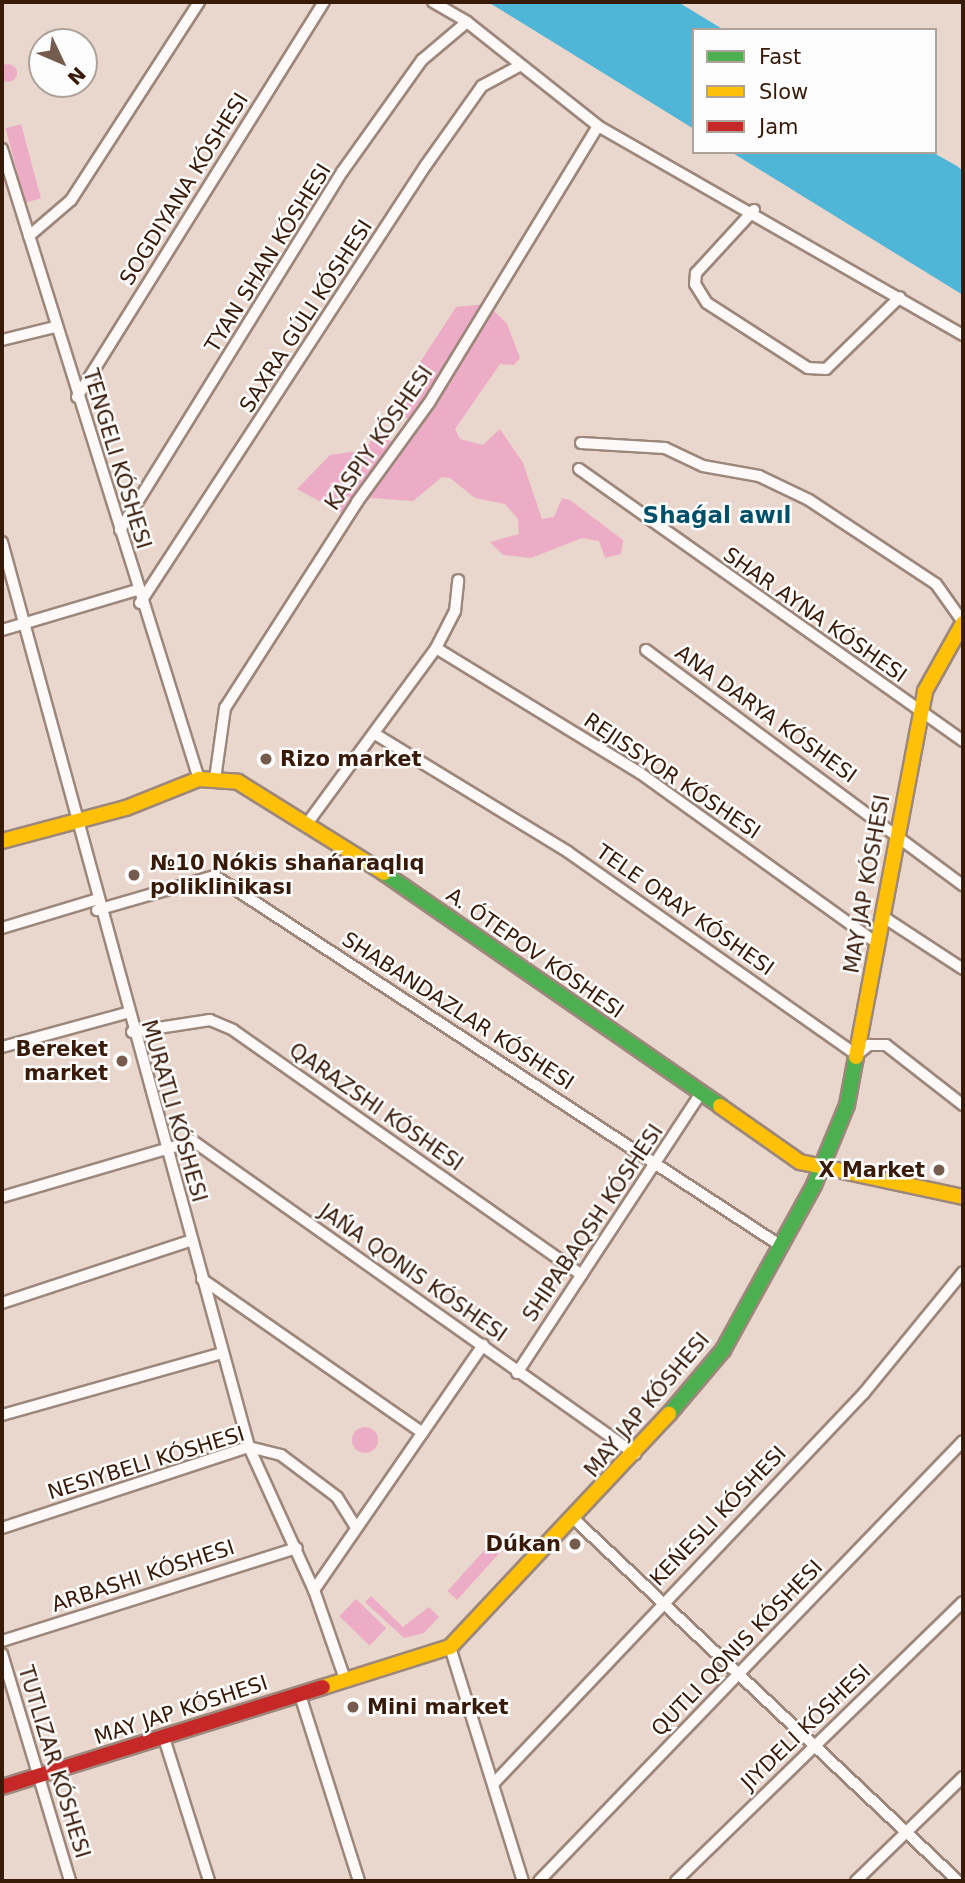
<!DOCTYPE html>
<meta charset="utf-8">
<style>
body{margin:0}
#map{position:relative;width:965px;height:1883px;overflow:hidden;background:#e9d6cd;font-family:"DejaVu Sans",sans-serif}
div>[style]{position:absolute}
.green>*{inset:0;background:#edacc5;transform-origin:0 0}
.round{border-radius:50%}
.water>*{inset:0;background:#4fb6d7}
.roads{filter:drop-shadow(2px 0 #9d877b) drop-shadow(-2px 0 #9d877b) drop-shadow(0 2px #9d877b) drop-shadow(0 -2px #9d877b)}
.street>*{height:10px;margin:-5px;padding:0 5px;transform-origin:5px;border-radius:5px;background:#fcf9f8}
.fast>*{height:14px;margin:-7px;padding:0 7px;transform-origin:7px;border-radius:7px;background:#4caf50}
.slow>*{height:14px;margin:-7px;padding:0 7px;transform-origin:7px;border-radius:7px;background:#ffc107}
.jam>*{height:14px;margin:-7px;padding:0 7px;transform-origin:7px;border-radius:7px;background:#c62828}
.dots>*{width:19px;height:19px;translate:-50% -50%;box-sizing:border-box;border:4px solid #fbfcfb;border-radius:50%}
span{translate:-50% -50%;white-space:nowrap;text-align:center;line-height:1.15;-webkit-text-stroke:5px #fbfcfb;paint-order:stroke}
.street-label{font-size:21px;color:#381a09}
.poi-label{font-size:21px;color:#381a09;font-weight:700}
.left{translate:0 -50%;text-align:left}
.right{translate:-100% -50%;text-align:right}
.neighbourhood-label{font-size:23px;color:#00506a;font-weight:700}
.frame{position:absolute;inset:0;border:4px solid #381a09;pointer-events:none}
.legend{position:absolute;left:692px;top:28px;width:245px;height:126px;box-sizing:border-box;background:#fbfcfb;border:2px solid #ada29a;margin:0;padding:9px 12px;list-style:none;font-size:21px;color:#381a09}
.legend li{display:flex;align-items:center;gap:14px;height:35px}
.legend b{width:35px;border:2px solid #ada29a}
.north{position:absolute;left:28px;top:28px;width:70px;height:70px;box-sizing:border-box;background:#fbfcfb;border:2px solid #ada29a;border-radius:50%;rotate:134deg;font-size:19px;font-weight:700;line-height:28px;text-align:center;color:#381a09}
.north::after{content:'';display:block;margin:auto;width:24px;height:32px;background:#765c4e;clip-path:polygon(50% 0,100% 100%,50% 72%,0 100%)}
</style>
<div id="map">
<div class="green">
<div class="round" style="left:-1px;top:64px;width:18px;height:18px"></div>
<div style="left:21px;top:124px;width:77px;height:16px;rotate:75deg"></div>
<div style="clip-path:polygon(487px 304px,507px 324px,520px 358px,514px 365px,500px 364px,455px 429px,460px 439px,483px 445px,500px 429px,523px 463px,542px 519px,554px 517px,562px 498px,570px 500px,623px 540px,621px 554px,605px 558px,599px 541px,582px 538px,531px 558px,503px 555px,490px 542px,519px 534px,518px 519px,505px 504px,475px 498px,450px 478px,442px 477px,413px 501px,371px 498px,347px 516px,297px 489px,330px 455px,365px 450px,383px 421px,390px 441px,407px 437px,408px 420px,399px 408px,404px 387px,456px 307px)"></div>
<div class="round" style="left:352px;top:1427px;width:26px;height:26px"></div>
<div style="left:489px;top:1545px;width:13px;height:62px;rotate:42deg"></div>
<div style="clip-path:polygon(371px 1596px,403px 1627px,429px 1607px,439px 1617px,424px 1633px,404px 1638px,365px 1602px)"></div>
<div style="left:356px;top:1599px;width:42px;height:24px;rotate:44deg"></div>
</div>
<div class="water">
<div style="clip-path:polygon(488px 2px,678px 2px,724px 30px,694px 30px,694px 129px)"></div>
<div style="clip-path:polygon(731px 152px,932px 152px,957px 166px,963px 171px,963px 295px)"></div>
</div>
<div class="roads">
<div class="street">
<div style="left:433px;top:2px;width:39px;rotate:30deg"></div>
<div style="left:467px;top:22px;width:167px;rotate:38.4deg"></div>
<div style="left:598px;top:126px;width:421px;rotate:29.8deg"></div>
<div style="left:2px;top:149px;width:660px;rotate:72.64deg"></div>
<div style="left:754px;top:210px;width:86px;rotate:132.6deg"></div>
<div style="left:696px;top:273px;width:11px;rotate:95deg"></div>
<div style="left:695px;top:284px;width:22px;rotate:58deg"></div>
<div style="left:707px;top:303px;width:120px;rotate:32.8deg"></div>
<div style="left:808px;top:368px;width:18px;rotate:3deg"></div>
<div style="left:826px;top:369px;width:103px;rotate:-44.2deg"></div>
<div style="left:29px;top:236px;width:55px;rotate:-40.6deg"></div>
<div style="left:71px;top:200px;width:236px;rotate:-57.1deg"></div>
<div style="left:2px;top:340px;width:55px;rotate:-13.8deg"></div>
<div style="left:77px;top:397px;width:466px;rotate:-58deg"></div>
<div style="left:581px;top:443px;width:84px;rotate:3.4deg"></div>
<div style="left:665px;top:448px;width:42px;rotate:25.3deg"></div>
<div style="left:703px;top:466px;width:57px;rotate:10.1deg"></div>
<div style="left:759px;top:476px;width:55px;rotate:25.6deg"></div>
<div style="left:809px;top:500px;width:152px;rotate:33.5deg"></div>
<div style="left:936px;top:584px;width:47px;rotate:54.6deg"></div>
<div style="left:579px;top:469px;width:471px;rotate:35.3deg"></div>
<div style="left:120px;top:530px;width:421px;rotate:-58.2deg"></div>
<div style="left:342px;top:172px;width:138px;rotate:-54.5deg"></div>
<div style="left:422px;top:60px;width:59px;rotate:-40.2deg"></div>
<div style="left:2px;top:542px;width:938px;rotate:74.73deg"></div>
<div style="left:249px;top:1447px;width:157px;rotate:65.6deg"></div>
<div style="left:314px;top:1590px;width:94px;rotate:70.8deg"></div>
<div style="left:140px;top:603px;width:523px;rotate:-56.86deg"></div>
<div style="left:426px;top:165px;width:97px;rotate:-54.7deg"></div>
<div style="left:482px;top:86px;width:42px;rotate:-28.4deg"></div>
<div style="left:2px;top:630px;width:141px;rotate:-16.5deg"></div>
<div style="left:436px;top:648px;width:239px;rotate:31.5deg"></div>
<div style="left:640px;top:773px;width:294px;rotate:35.7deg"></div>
<div style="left:646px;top:650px;width:395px;rotate:36.6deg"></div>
<div style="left:375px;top:734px;width:226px;rotate:31.4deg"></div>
<div style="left:568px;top:852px;width:353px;rotate:35.1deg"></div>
<div style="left:857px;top:1055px;width:16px;rotate:-40deg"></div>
<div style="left:869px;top:1045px;width:17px"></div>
<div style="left:886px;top:1045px;width:98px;rotate:37.9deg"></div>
<div style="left:215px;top:779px;width:72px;rotate:-82deg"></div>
<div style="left:225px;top:708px;width:245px;rotate:-57.3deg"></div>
<div style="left:357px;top:502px;width:122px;rotate:-54deg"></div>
<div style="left:429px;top:403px;width:324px;rotate:-58.6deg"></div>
<div style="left:309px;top:821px;width:215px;rotate:-53.7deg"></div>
<div style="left:436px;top:648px;width:42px;rotate:-62.8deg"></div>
<div style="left:455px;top:611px;width:31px;rotate:-84deg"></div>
<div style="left:97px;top:910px;width:123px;rotate:-16.1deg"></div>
<div style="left:215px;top:876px;width:676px;rotate:33.17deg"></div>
<div style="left:885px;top:918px;width:93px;rotate:33.2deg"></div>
<div style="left:2px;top:928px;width:97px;rotate:-16.8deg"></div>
<div style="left:132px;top:1032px;width:79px;rotate:-8.7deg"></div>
<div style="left:210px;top:1020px;width:25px;rotate:23deg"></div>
<div style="left:233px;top:1030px;width:426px;rotate:35.1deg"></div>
<div style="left:2px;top:1047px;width:129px;rotate:-15.3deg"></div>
<div style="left:2px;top:1197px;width:199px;rotate:-16.3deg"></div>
<div style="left:193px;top:1141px;width:542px;rotate:35.3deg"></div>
<div style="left:202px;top:1279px;width:269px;rotate:34.9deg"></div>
<div style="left:2px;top:1303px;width:198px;rotate:-18.3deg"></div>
<div style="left:517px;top:1373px;width:334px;rotate:-56.7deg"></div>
<div style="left:2px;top:1415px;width:229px;rotate:-15.7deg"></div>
<div style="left:575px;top:1520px;width:526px;rotate:43.31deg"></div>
<div style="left:2px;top:1528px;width:260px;rotate:-18.2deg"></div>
<div style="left:249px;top:1447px;width:33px;rotate:14deg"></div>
<div style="left:281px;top:1455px;width:70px;rotate:36.9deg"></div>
<div style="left:337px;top:1497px;width:36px;rotate:58deg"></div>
<div style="left:314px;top:1590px;width:298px;rotate:-55.4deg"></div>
<div style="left:2px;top:1641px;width:309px;rotate:-17.5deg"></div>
<div style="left:450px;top:1647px;width:245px;rotate:72.7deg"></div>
<div style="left:2px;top:1654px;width:237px;rotate:73.3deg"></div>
<div style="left:300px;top:1695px;width:195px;rotate:72.4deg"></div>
<div style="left:164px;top:1738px;width:150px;rotate:72.5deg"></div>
<div style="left:495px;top:1782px;width:536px;rotate:-46.51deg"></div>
<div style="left:864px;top:1393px;width:156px;rotate:-50.7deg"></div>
<div style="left:539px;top:1881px;width:611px;rotate:-46.06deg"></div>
<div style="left:676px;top:1881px;width:400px;rotate:-44.2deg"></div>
<div style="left:856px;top:1881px;width:149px;rotate:-44.2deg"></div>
</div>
<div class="fast">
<div style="left:384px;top:873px;width:409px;rotate:34.7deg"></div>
<div style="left:669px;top:1414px;width:84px;rotate:-49.8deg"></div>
<div style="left:723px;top:1350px;width:188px;rotate:-61.1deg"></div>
<div style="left:814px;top:1185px;width:87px;rotate:-67.6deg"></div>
<div style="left:847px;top:1105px;width:49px;rotate:-79.4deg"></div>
</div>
<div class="slow">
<div style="left:2px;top:841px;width:128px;rotate:-14.9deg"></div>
<div style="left:126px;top:808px;width:79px;rotate:-21.7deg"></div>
<div style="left:199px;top:779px;width:39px;rotate:4deg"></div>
<div style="left:238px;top:782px;width:172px;rotate:31.9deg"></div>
<div style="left:856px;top:1057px;width:372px;rotate:-79.3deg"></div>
<div style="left:925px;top:691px;width:78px;rotate:-60.8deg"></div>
<div style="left:720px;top:1106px;width:98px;rotate:35deg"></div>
<div style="left:800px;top:1162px;width:167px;rotate:12.1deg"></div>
<div style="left:323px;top:1687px;width:133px;rotate:-17.5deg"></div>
<div style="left:450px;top:1647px;width:320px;rotate:-46.8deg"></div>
</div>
<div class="jam">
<div style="left:2px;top:1787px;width:336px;rotate:-17.3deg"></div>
</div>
</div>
<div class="dots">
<div style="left:266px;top:759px;background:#765c4e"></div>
<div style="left:134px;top:875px;background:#765c4e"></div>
<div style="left:122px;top:1061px;background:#765c4e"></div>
<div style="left:939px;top:1170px;background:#765c4e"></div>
<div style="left:575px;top:1544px;background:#765c4e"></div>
<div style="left:353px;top:1707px;background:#765c4e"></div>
</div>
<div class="street-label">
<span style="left:184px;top:189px;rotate:-58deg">SOGDIYANA KÓSHESI</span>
<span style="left:268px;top:258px;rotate:-58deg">TYAN SHAN KÓSHESI</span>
<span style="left:306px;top:316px;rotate:-57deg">SAXRA GÚLI KÓSHESI</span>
<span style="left:379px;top:438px;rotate:-55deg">KASPIY KÓSHESI</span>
<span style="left:117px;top:459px;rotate:73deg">TENGELI KÓSHESI</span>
<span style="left:815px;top:615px;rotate:35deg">SHAR AYNA KÓSHESI</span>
<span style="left:766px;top:714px;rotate:36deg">ANA DARYA KÓSHESI</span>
<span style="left:672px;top:776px;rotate:34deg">REJISSYOR KÓSHESI</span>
<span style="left:867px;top:884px;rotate:-80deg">MAY JAP KÓSHESI</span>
<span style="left:685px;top:910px;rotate:35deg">TELE ORAY KÓSHESI</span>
<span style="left:535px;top:953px;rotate:35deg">A. ÓTEPOV KÓSHESI</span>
<span style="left:458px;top:1011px;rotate:33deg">SHABANDAZLAR KÓSHESI</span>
<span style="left:376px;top:1107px;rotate:35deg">QARAZSHI KÓSHESI</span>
<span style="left:174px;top:1111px;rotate:74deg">MURATLI KÓSHESI</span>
<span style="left:593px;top:1223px;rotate:-56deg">SHIPABAQSH KÓSHESI</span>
<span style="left:413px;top:1273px;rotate:35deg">JAŃA QONIS KÓSHESI</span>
<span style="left:647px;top:1405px;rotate:-50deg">MAY JAP KÓSHESI</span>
<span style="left:146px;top:1463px;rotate:-17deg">NESIYBELI KÓSHESI</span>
<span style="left:718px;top:1516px;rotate:-46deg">KEŃESLI KÓSHESI</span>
<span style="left:143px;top:1576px;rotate:-18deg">ARBASHI KÓSHESI</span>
<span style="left:737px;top:1648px;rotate:-46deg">QUTLI QONIS KÓSHESI</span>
<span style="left:181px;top:1710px;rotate:-18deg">MAY JAP KÓSHESI</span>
<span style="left:806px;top:1727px;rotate:-44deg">JIYDELI KÓSHESI</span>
<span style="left:54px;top:1762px;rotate:73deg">TUTLIZAR KÓSHESI</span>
</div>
<div class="poi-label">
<span class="left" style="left:280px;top:759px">Rizo market</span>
<span class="left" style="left:150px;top:875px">№10 Nókis shańaraqlıq<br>poliklinikası</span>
<span class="right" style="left:108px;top:1061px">Bereket<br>market</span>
<span class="right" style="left:925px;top:1170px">X Market</span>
<span class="right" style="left:561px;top:1544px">Dúkan</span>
<span class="left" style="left:367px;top:1707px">Mini market</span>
</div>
<div class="neighbourhood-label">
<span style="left:717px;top:515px">Shaǵal awıl</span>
</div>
<div class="frame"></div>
<ul class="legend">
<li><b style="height:9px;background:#4caf50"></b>Fast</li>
<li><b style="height:9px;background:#ffc107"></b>Slow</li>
<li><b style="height:9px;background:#c62828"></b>Jam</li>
</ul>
<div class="north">N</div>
</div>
